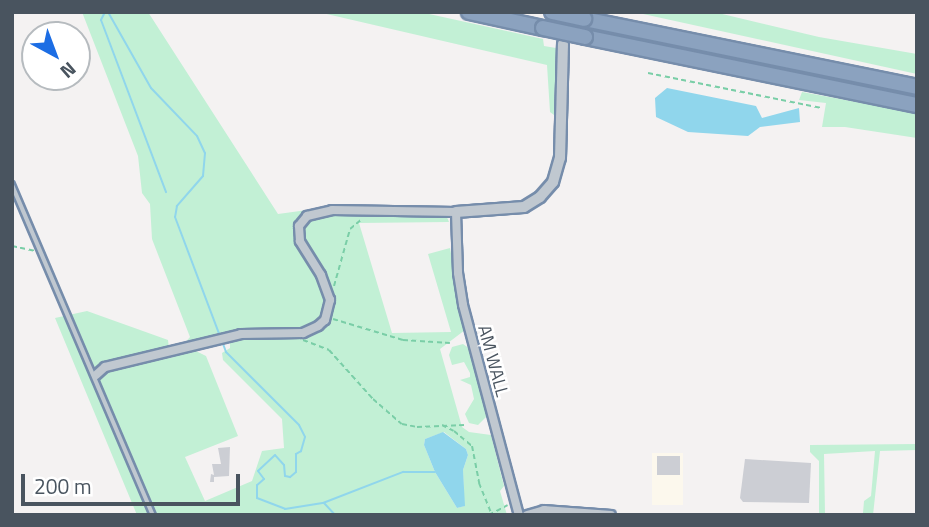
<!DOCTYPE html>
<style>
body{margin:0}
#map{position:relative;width:929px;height:527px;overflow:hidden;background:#f4f2f2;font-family:"Titillium Web",sans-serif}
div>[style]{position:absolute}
.commercial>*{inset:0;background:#fcf8ed;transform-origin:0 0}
.green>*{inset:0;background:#c2f0d5}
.water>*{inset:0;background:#90d6ec}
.stream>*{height:2px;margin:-1px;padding:0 1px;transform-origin:1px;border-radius:1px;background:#90d6ec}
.building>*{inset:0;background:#ccced4;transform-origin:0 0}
.path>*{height:2px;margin-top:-1px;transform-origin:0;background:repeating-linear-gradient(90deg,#7acea7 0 5px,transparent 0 8.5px)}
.roads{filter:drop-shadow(2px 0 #768dab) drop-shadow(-2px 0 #768dab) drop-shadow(0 2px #768dab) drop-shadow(0 -2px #768dab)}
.service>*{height:3.5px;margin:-1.75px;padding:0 1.75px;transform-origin:1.75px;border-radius:1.75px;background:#c0c8d0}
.minor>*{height:8px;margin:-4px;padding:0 4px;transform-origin:4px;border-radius:4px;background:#c0c8d0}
.tertiary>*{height:10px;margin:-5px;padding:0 5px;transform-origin:5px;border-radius:5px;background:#c0c8d0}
.motorway>*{height:14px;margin:-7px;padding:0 7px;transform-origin:7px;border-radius:7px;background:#8ba2bf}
.bridges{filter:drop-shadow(2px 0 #768dab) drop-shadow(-2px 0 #768dab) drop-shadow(0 2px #768dab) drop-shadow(0 -2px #768dab)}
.motorway-bridge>*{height:14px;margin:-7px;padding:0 7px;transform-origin:7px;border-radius:7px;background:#8ba2bf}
span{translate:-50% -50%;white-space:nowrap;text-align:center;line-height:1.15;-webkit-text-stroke:5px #fff;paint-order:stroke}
.street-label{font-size:18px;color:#49545f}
.frame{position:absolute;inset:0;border:14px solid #49545f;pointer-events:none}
.north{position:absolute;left:21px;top:21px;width:70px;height:70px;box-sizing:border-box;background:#fff;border:2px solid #b6bbbf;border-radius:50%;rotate:139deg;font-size:19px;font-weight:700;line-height:28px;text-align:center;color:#49545f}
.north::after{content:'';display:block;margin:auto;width:24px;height:32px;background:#1c6de4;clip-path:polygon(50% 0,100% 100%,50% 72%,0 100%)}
.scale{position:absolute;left:21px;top:474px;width:219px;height:32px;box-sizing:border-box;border:4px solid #49545f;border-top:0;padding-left:9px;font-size:21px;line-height:24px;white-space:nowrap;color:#49545f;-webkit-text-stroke:5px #fff;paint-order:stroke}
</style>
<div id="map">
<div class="commercial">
<div style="left:652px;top:453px;width:31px;height:52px"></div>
</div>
<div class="green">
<div style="clip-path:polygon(evenodd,82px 12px,148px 12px,278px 214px,322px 208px,301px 216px,294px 232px,325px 289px,325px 311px,318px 322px,301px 329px,247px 330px,185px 346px,169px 349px,170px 358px,194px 350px,206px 356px,238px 436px,185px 457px,205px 501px,252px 481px,262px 451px,284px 448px,282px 419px,223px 360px,222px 353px,230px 348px,230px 338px,260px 334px,304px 336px,325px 325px,332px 312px,333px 297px,329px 283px,303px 239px,304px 224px,318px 216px,446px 215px,449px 222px,359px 223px,392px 333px,451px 332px,428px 254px,450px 248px,465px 330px,440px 349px,462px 427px,469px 432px,491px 435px,504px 486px,500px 491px,507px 515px,137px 515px,55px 318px,87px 311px,168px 340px,169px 348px,183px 345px,190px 337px,152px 239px,150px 204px,142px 193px,138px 156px,82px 12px,444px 432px,466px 449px,468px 455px,463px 470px,464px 506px,457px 508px,435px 472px,424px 445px,425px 439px,444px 432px)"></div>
<div style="clip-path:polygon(318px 12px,420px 12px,543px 39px,544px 46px,556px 48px,554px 115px,550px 112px,547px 65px)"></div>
<div style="clip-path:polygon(634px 12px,714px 12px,819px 37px,917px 54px,917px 74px)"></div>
<div style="clip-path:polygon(802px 92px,917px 113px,917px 138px,845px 127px,822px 127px,826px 103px,799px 100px)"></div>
<div style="clip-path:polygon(463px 344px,470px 349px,487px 416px,478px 425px,469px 423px,465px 414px,474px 399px,471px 385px,460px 380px,470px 377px,470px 373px,464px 362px,452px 365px,449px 355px,452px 347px)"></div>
<div style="clip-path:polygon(917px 444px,917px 450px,880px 451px,873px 515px,842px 514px,863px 513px,864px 501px,871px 496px,875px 451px,824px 454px,825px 513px,819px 513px,819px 461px,810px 452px,810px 445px)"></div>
</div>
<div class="water">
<div style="clip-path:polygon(667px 88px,756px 106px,762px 118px,799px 108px,800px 122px,760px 127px,748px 136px,688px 132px,656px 117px,655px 98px)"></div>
<div style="clip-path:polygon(443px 432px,466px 449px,468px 455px,463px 470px,465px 506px,457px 508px,435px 472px,424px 445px,425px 439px)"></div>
</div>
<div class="stream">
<div style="left:105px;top:12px;width:9px;rotate:117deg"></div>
<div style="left:101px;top:20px;width:184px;rotate:69.3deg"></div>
<div style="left:108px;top:12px;width:87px;rotate:60.5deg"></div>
<div style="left:151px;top:88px;width:66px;rotate:46.2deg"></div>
<div style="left:197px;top:136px;width:19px;rotate:65deg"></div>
<div style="left:205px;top:153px;width:23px;rotate:95deg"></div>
<div style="left:203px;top:176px;width:40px;rotate:131deg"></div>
<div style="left:177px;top:206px;width:11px;rotate:100deg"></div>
<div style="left:175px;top:217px;width:127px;rotate:69.3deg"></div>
<div style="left:222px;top:341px;width:12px;rotate:70deg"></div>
<div style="left:226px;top:352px;width:103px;rotate:45deg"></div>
<div style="left:299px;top:425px;width:13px;rotate:63deg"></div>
<div style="left:305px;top:437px;width:15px;rotate:106deg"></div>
<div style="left:301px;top:451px;width:6px;rotate:149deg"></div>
<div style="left:296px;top:454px;width:18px;rotate:90deg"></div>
<div style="left:296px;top:472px;width:8px;rotate:140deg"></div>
<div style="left:290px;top:477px;width:5px;rotate:-169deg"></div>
<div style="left:285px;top:476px;width:11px;rotate:-95deg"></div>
<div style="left:284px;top:465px;width:13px;rotate:-132deg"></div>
<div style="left:275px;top:455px;width:23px;rotate:137deg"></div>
<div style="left:258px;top:471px;width:10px;rotate:53deg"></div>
<div style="left:264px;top:479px;width:9px;rotate:139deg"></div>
<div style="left:257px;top:485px;width:13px;rotate:90deg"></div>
<div style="left:257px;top:498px;width:30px;rotate:21deg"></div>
<div style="left:285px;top:509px;width:38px;rotate:-9deg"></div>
<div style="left:323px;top:503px;width:86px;rotate:-21.2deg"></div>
<div style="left:403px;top:472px;width:32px"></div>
<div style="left:324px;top:503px;width:16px;rotate:47deg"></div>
</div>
<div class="building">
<div style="clip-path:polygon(230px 447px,229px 476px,214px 477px,214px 482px,210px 482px,211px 474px,214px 475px,212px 464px,221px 464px,218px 448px)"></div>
<div style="left:657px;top:456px;width:23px;height:19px"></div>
<div style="clip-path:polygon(745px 459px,811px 463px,809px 503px,743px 502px,740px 498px)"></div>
</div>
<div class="path">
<div style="left:648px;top:73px;width:177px;rotate:11.4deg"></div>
<div style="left:12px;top:246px;width:24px;rotate:12deg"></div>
<div style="left:334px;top:286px;width:59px;rotate:-74.3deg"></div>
<div style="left:350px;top:229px;width:16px;rotate:-40deg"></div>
<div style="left:333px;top:319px;width:73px;rotate:16.7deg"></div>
<div style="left:403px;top:340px;width:47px;rotate:3.7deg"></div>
<div style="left:303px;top:340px;width:28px;rotate:21deg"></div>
<div style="left:329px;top:350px;width:66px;rotate:48.1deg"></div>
<div style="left:373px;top:399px;width:38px;rotate:41deg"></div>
<div style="left:402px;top:424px;width:15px;rotate:11deg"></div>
<div style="left:417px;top:427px;width:48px;rotate:-2.4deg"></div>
<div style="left:442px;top:425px;width:13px;rotate:27deg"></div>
<div style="left:454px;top:431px;width:23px;rotate:40deg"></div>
<div style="left:472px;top:446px;width:38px;rotate:79deg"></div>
<div style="left:479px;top:483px;width:32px;rotate:68deg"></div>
<div style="left:489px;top:515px;width:21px;rotate:-28deg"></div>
</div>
<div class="roads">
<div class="service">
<div style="left:12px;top:184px;width:360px;rotate:66.9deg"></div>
</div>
<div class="minor">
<div style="left:96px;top:375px;width:12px;rotate:-42deg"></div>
<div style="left:105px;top:367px;width:140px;rotate:-13.6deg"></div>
<div style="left:241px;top:334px;width:62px;rotate:-0.9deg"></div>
<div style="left:303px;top:333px;width:17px;rotate:-25deg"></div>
<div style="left:318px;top:326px;width:9px;rotate:-41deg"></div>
<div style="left:325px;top:320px;width:21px;rotate:-76deg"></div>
<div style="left:330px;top:300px;width:27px;rotate:-110deg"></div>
<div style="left:321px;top:275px;width:40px;rotate:-122deg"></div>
<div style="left:300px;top:241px;width:15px;rotate:-94deg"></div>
<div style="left:299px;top:226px;width:13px;rotate:-51deg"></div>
<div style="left:307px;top:216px;width:26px;rotate:-13deg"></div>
<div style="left:332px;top:210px;width:124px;rotate:0.9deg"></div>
<div style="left:456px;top:212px;width:61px;rotate:88.1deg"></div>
<div style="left:458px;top:273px;width:32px;rotate:81deg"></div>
<div style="left:463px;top:305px;width:217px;rotate:75.1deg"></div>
<div style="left:527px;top:515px;width:18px;rotate:-16deg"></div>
<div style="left:544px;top:510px;width:67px;rotate:4.3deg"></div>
</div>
<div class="tertiary">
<div style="left:456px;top:212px;width:68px;rotate:-4.2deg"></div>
<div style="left:524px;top:207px;width:19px;rotate:-32deg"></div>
<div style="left:540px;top:197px;width:20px;rotate:-49deg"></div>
<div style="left:553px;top:182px;width:25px;rotate:-74deg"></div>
<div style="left:560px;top:158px;width:114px;rotate:-88.5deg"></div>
</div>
<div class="motorway">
<div style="left:469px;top:12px;width:76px;rotate:12.2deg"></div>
<div style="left:584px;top:19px;width:340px;rotate:11.5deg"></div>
<div style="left:585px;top:37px;width:339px;rotate:11.6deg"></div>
</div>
</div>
<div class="bridges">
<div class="motorway-bridge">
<div style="left:552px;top:12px;width:33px;rotate:12deg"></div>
<div style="left:543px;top:28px;width:43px;rotate:12.1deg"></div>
</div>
</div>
<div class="street-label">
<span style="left:493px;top:361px;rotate:75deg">AM WALL</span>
</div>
<div class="frame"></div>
<div class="north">N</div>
<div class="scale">200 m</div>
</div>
